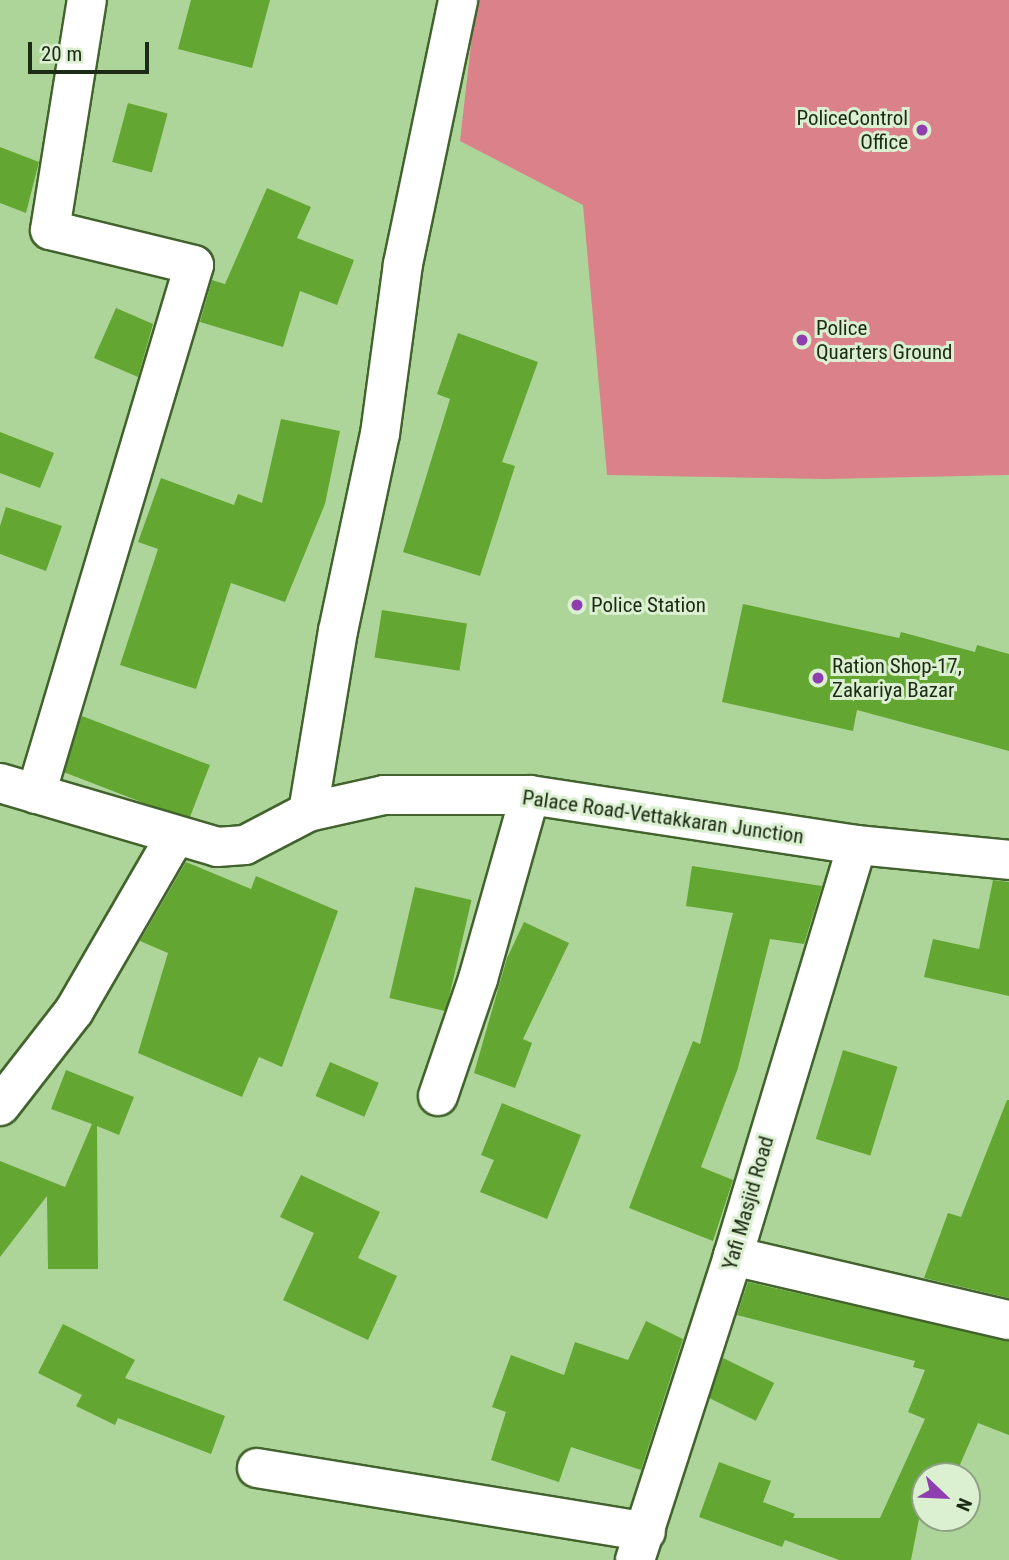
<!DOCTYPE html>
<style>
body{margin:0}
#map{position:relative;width:1009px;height:1560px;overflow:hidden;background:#aed599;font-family:"Roboto Condensed",sans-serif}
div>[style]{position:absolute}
.green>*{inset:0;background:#db8189}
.building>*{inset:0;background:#63a632;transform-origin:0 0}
.roads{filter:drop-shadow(2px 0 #42632d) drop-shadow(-2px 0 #42632d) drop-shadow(0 2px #42632d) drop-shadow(0 -2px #42632d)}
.minor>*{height:38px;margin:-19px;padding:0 19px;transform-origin:19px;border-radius:19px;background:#fff}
.dots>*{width:19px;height:19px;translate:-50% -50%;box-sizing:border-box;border:4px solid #dbefd1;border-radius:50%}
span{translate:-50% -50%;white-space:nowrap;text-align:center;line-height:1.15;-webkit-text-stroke:6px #dbefd1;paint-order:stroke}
.poi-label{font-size:21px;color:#1c2b13}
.right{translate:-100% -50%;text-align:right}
.left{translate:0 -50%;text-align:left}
.street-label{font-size:21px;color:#1c2b13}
.north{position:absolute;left:911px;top:1462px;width:70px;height:70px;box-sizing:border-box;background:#dbefd1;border:2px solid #8fa185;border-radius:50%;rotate:113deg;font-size:19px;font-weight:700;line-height:28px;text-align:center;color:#1c2b13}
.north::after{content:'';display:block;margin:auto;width:24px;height:32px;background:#8e3eae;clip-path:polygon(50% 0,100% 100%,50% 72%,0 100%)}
.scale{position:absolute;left:28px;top:42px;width:121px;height:32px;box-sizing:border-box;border:4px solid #1c2b13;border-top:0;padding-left:9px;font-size:21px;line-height:24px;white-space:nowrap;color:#1c2b13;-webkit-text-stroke:5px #dbefd1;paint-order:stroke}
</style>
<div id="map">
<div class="green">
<div style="clip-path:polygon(476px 0,1009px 0,1009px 475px,825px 479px,607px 475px,583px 205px,460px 141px)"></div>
</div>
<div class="building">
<div style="clip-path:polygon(191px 0,270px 0,252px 68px,178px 49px)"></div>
<div style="left:128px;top:103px;width:41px;height:61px;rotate:15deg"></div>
<div style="clip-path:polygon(0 147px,39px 162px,26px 213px,0 203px)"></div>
<div style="clip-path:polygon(267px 188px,311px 207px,297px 238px,354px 260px,337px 305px,300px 291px,283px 347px,200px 322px,212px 280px,225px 284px)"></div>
<div style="clip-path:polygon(116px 308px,153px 324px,138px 377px,94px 358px)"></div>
<div style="clip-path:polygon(458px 333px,538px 362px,502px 462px,515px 466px,480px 576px,403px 552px,450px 399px,437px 394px)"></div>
<div style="clip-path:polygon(281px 419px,340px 431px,325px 504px,285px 602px,231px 583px,196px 689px,120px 665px,158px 549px,138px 542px,161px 478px,234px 505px,238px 494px,262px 503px)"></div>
<div style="clip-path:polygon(0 432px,54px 453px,40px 488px,0 473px)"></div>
<div style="clip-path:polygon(6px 507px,62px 526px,46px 571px,0 554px,0 526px)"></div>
<div style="clip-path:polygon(743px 604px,899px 638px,901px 632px,975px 652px,977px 645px,1009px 654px,1009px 751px,857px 710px,853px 731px,722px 702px)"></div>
<div style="left:382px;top:610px;width:86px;height:48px;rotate:9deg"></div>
<div style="left:82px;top:716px;width:137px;height:59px;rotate:21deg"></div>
<div style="clip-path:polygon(186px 862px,251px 889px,256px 876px,338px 911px,282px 1067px,259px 1057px,242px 1097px,138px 1053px,168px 953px,140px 941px)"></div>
<div style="clip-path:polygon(692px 866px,822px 886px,804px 944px,770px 939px,738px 1068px,701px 1167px,733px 1180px,713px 1241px,629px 1208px,693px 1041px,700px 1044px,733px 913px,686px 906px)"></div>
<div style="clip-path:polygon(993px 880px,1009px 882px,1009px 996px,924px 977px,933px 939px,979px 949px)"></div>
<div style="left:415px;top:887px;width:58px;height:114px;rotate:13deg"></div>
<div style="clip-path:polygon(524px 922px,569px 943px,523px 1039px,532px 1043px,515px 1088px,474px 1073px,507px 958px)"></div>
<div style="left:843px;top:1050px;width:57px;height:93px;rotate:17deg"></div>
<div style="left:330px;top:1062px;width:53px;height:37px;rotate:23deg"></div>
<div style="clip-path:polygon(66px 1070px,134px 1097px,119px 1135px,97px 1126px,98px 1269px,48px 1269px,47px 1196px,0 1257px,0 1161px,65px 1187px,92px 1124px,51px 1109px)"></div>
<div style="clip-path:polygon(1007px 1100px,1009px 1100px,1009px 1298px,924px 1278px,948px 1213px,961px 1217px)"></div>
<div style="clip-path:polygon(502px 1103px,581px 1135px,547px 1219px,480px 1192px,494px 1160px,481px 1155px)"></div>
<div style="clip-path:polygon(301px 1175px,380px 1212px,358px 1258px,397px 1276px,368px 1340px,283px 1300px,314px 1233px,280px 1217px)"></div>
<div style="clip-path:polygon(748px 1282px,1009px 1341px,1009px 1435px,978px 1423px,955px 1476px,925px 1476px,925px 1517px,920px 1514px,911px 1560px,839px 1560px,785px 1540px,782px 1547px,699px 1517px,719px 1462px,771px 1481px,763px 1502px,795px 1514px,793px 1518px,880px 1518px,925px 1419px,908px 1412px,925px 1370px,913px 1367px,915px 1361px,737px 1315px)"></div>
<div style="clip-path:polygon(646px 1321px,683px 1339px,641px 1470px,571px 1447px,559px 1482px,491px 1460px,506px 1412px,492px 1407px,511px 1355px,564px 1375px,575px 1342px,628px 1360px)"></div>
<div style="clip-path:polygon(63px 1324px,135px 1360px,125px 1378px,225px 1416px,211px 1454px,118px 1418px,115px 1425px,76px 1406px,82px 1395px,38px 1373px)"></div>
<div style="left:723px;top:1358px;width:57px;height:42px;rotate:26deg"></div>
</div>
<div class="roads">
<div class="minor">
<div style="left:0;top:783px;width:226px;rotate:16.4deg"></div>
<div style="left:217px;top:847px;width:28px;rotate:-4deg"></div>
<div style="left:245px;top:845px;width:71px;rotate:-27.6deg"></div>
<div style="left:308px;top:812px;width:78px;rotate:-12.6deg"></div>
<div style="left:384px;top:795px;width:146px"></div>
<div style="left:530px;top:795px;width:331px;rotate:8.7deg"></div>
<div style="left:857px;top:845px;width:153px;rotate:5.6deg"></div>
<div style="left:36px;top:794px;width:552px;rotate:-73.37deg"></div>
<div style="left:194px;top:265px;width:148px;rotate:-166.3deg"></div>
<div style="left:50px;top:230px;width:233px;rotate:-80.9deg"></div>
<div style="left:308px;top:812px;width:183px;rotate:-80.6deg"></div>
<div style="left:338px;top:631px;width:201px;rotate:-78deg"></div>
<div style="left:380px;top:434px;width:172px;rotate:-82.3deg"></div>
<div style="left:403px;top:264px;width:270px;rotate:-78.2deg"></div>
<div style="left:438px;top:1096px;width:124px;rotate:-71.1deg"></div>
<div style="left:478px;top:979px;width:191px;rotate:-74.2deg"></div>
<div style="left:0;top:1106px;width:120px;rotate:-52.1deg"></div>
<div style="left:74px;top:1011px;width:201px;rotate:-59.9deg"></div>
<div style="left:733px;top:1256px;width:283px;rotate:13.1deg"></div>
<div style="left:257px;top:1468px;width:394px;rotate:9.3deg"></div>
<div style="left:635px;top:1560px;width:319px;rotate:-72.1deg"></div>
<div style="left:733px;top:1256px;width:429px;rotate:-73.2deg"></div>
</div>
</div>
<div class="dots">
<div style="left:922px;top:130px;background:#8e3eae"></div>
<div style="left:802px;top:340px;background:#8e3eae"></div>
<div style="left:577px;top:605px;background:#8e3eae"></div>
<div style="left:818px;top:678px;background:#8e3eae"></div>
</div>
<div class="poi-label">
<span class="right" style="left:908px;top:130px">PoliceControl<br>Office</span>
<span class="left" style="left:816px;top:340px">Police<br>Quarters Ground</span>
<span class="left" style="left:591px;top:605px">Police Station</span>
<span class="left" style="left:832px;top:678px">Ration Shop-17,<br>Zakariya Bazar</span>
</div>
<div class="street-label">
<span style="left:663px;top:817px;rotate:8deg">Palace Road-Vettakkaran Junction</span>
<span style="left:748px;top:1203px;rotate:-74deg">Yafi Masjid Road</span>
</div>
<div class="north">N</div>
<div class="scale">20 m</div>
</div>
